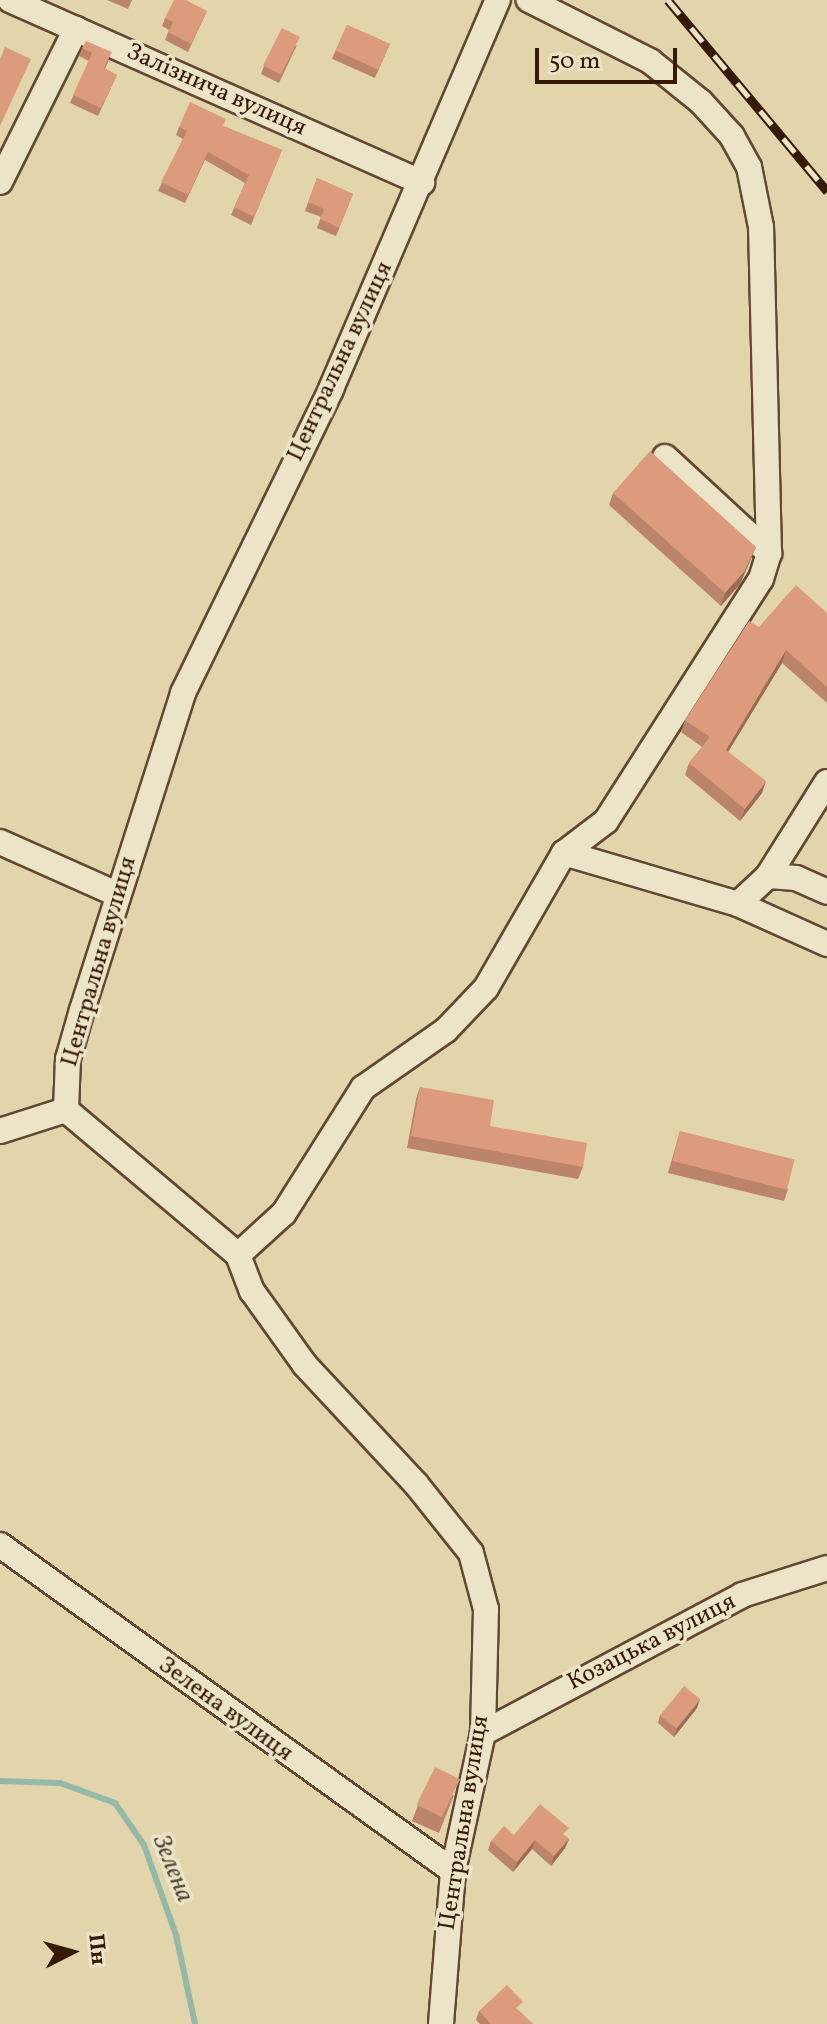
<!DOCTYPE html>
<meta charset="utf-8">
<style>
body{margin:0}
#map{position:relative;width:827px;height:2024px;overflow:hidden;background:#e2d5ac;font-family:Vollkorn,serif}
div>[style]{position:absolute}
.stream>*{height:6px;margin:-3px;padding:0 3px;transform-origin:3px;border-radius:3px;background:#95b9a8}
.roads{filter:drop-shadow(2px 0 #624831) drop-shadow(-2px 0 #624831) drop-shadow(0 2px #624831) drop-shadow(0 -2px #624831)}
.minor>*{height:24px;margin:-12px;padding:0 12px;transform-origin:12px;border-radius:12px;background:#ece4c9}
.rail>*{height:9px;margin-top:-4.5px;transform-origin:0;background:repeating-linear-gradient(90deg,#ece4c9 0 18px,#371908 0 36px);box-sizing:border-box;border-block:2px solid #371908}
.wall>*{inset:0;background:#bc856b;transform-origin:0 0}
.shaded-wall>*{inset:0;background:#996c57}
.building>*{inset:0;background:#db9b7c;transform-origin:0 0}
span{translate:-50% -50%;white-space:nowrap;text-align:center;line-height:1.15;-webkit-text-stroke:7px #ece4c9;paint-order:stroke}
.street-label{font-size:24px;color:#371908}
.water-label{font-size:26px;color:#534938;font-style:italic}
.north{position:absolute;left:32px;top:1912px;width:80px;height:80px;-webkit-text-stroke:6px #ece4c9;paint-order:stroke;rotate:84deg;font-size:22px;font-weight:700;line-height:32px;text-align:center;color:#371908}
.north::after{content:'';display:block;margin:auto;width:28px;height:36px;background:#371908;clip-path:polygon(50% 0,100% 100%,50% 72%,0 100%)}
.scale{position:absolute;left:535px;top:48px;width:142px;height:36px;box-sizing:border-box;border:4px solid #371908;border-top:0;padding-left:10px;font-size:24px;line-height:28px;white-space:nowrap;color:#371908;-webkit-text-stroke:6px #ece4c9;paint-order:stroke}
</style>
<div id="map">
<div class="stream">
<div style="left:0;top:1781px;width:60px;rotate:1.9deg"></div>
<div style="left:60px;top:1783px;width:59px;rotate:20deg"></div>
<div style="left:115px;top:1803px;width:51px;rotate:55.4deg"></div>
<div style="left:144px;top:1845px;width:96px;rotate:70.4deg"></div>
<div style="left:176px;top:1935px;width:91px;rotate:77.9deg"></div>
</div>
<div class="roads">
<div class="minor">
<div style="left:10px;top:0;width:451px;rotate:23.9deg"></div>
<div style="left:0;top:182px;width:171px;rotate:-63.6deg"></div>
<div style="left:665px;top:457px;width:142px;rotate:42.7deg"></div>
<div style="left:0;top:842px;width:128px;rotate:24deg"></div>
<div style="left:564px;top:853px;width:181px;rotate:16.3deg"></div>
<div style="left:738px;top:904px;width:98px;rotate:24.2deg"></div>
<div style="left:768px;top:876px;width:28px;rotate:4deg"></div>
<div style="left:796px;top:878px;width:34px;rotate:24deg"></div>
<div style="left:738px;top:904px;width:41px;rotate:-43deg"></div>
<div style="left:768px;top:876px;width:111px;rotate:-57.9deg"></div>
<div style="left:66px;top:1110px;width:51px;rotate:-87.8deg"></div>
<div style="left:68px;top:1059px;width:51px;rotate:-74.1deg"></div>
<div style="left:82px;top:1010px;width:333px;rotate:-72.3deg"></div>
<div style="left:183px;top:693px;width:338px;rotate:-64deg"></div>
<div style="left:331px;top:389px;width:423px;rotate:-66.8deg"></div>
<div style="left:66px;top:1110px;width:225px;rotate:40.1deg"></div>
<div style="left:238px;top:1255px;width:39px;rotate:69deg"></div>
<div style="left:252px;top:1291px;width:91px;rotate:54.4deg"></div>
<div style="left:305px;top:1365px;width:163px;rotate:47deg"></div>
<div style="left:416px;top:1484px;width:88px;rotate:51.4deg"></div>
<div style="left:471px;top:1553px;width:58px;rotate:75deg"></div>
<div style="left:486px;top:1609px;width:124px;rotate:91.4deg"></div>
<div style="left:483px;top:1733px;width:141px;rotate:102.3deg"></div>
<div style="left:453px;top:1871px;width:153px;rotate:94.5deg"></div>
<div style="left:0;top:1131px;width:69px;rotate:-17.7deg"></div>
<div style="left:238px;top:1255px;width:62px;rotate:-42.4deg"></div>
<div style="left:284px;top:1213px;width:148px;rotate:-57.7deg"></div>
<div style="left:363px;top:1088px;width:101px;rotate:-34.9deg"></div>
<div style="left:446px;top:1030px;width:58px;rotate:-46.4deg"></div>
<div style="left:486px;top:988px;width:156px;rotate:-60deg"></div>
<div style="left:564px;top:853px;width:53px;rotate:-37.3deg"></div>
<div style="left:606px;top:821px;width:287px;rotate:-57.4deg"></div>
<div style="left:761px;top:579px;width:27px;rotate:-73deg"></div>
<div style="left:769px;top:553px;width:326px;rotate:-91.4deg"></div>
<div style="left:761px;top:227px;width:61px;rotate:-101.3deg"></div>
<div style="left:749px;top:167px;width:35px;rotate:-119deg"></div>
<div style="left:732px;top:136px;width:46px;rotate:-132.4deg"></div>
<div style="left:701px;top:102px;width:65px;rotate:-141.2deg"></div>
<div style="left:650px;top:61px;width:136px;rotate:-153.2deg"></div>
<div style="left:0;top:1545px;width:558px;rotate:35.74deg"></div>
<div style="left:483px;top:1733px;width:293px;rotate:-28deg"></div>
<div style="left:742px;top:1595px;width:89px;rotate:-17.6deg"></div>
</div>
</div>
<div class="rail">
<div style="left:668px;top:0;width:249px;rotate:50.2deg"></div>
</div>
<div class="wall">
<div style="clip-path:polygon(107px 0,132px 0,128px 9px)"></div>
<div style="clip-path:polygon(207px 11px,188px 52px,165px 40px,169px 30px,162px 26px,165px 18px)"></div>
<div style="left:347px;top:25px;width:47px;height:37px;rotate:24deg"></div>
<div style="clip-path:polygon(297px 45px,279px 83px,261px 74px,264px 66px)"></div>
<div style="clip-path:polygon(82px 48px,109px 60px,105px 69px,117px 75px,98px 116px,70px 103px,89px 61px,79px 56px)"></div>
<div style="clip-path:polygon(223px 126px,282px 150px,251px 225px,231px 215px,245px 183px,205px 160px,185px 203px,158px 191px,183px 139px,176px 135px,179px 127px)"></div>
<div style="clip-path:polygon(317px 178px,353px 194px,336px 236px,317px 228px,321px 217px,305px 211px)"></div>
<div style="clip-path:polygon(613px 493px,756px 547px,740px 584px,721px 606px,609px 505px)"></div>
<div style="clip-path:polygon(827px 613px,827px 703px,782px 663px,728px 752px,762px 793px,740px 821px,685px 775px,689px 763px,702px 747px,681px 732px,685px 720px,759px 627px)"></div>
<div style="clip-path:polygon(420px 1087px,490px 1126px,583px 1167px,578px 1179px,407px 1148px,416px 1099px)"></div>
<div style="clip-path:polygon(680px 1131px,788px 1189px,784px 1201px,668px 1173px)"></div>
<div style="clip-path:polygon(697px 1708px,674px 1737px,658px 1723px,660px 1715px)"></div>
<div style="clip-path:polygon(454px 1795px,439px 1833px,412px 1821px,418px 1805px)"></div>
<div style="clip-path:polygon(514px 1835px,566px 1836px,569px 1839px,565px 1848px,551px 1866px,532px 1849px,513px 1872px,488px 1850px,491px 1841px)"></div>
<div style="clip-path:polygon(479px 2011px,519px 2011px,533px 2024px,480px 2024px,476px 2020px)"></div>
</div>
<div class="shaded-wall">
<div style="clip-path:polygon(756px 547px,740px 584px,721px 606px,725px 593px)"></div>
<div style="clip-path:polygon(786px 650px,782px 663px,722px 762px,726px 750px)"></div>
<div style="clip-path:polygon(766px 781px,762px 793px,740px 821px,745px 809px)"></div>
<div style="clip-path:polygon(700px 1699px,697px 1708px,674px 1737px,677px 1728px)"></div>
<div style="clip-path:polygon(569px 1839px,565px 1848px,551px 1866px,554px 1856px)"></div>
<div style="clip-path:polygon(535px 1840px,532px 1849px,513px 1872px,517px 1862px)"></div>
</div>
<div class="building">
<div style="clip-path:polygon(174px 0,186px 0,207px 11px,191px 44px,168px 32px,173px 22px,165px 18px)"></div>
<div style="left:347px;top:25px;width:47px;height:28px;rotate:24deg"></div>
<div style="left:282px;top:28px;width:20px;height:42px;rotate:27deg"></div>
<div style="clip-path:polygon(86px 41px,112px 52px,104px 68px,117px 75px,101px 108px,73px 95px,92px 53px,82px 48px)"></div>
<div style="clip-path:polygon(5px 47px,31px 59px,0 126px,0 59px)"></div>
<div style="clip-path:polygon(190px 102px,226px 119px,223px 126px,282px 150px,254px 217px,234px 207px,249px 175px,208px 152px,188px 195px,161px 182px,187px 131px,179px 127px)"></div>
<div style="clip-path:polygon(317px 178px,353px 194px,339px 228px,320px 219px,324px 209px,308px 202px)"></div>
<div style="clip-path:polygon(650px 451px,756px 547px,744px 572px,725px 593px,613px 493px)"></div>
<div style="clip-path:polygon(796px 585px,827px 613px,827px 687px,786px 650px,726px 750px,766px 781px,745px 809px,689px 763px,710px 737px,685px 720px,749px 621px,759px 627px)"></div>
<div style="clip-path:polygon(420px 1087px,494px 1100px,490px 1126px,587px 1143px,583px 1167px,411px 1136px)"></div>
<div style="left:680px;top:1131px;width:118px;height:31px;rotate:14deg"></div>
<div style="left:684px;top:1686px;width:21px;height:38px;rotate:39deg"></div>
<div style="left:435px;top:1767px;width:28px;height:42px;rotate:26deg"></div>
<div style="clip-path:polygon(540px 1804px,569px 1828px,563px 1834px,569px 1839px,554px 1856px,535px 1840px,517px 1862px,491px 1841px,504px 1826px,514px 1835px)"></div>
<div style="clip-path:polygon(507px 1985px,523px 2002px,516px 2008px,533px 2024px,491px 2024px,479px 2011px)"></div>
</div>
<div class="street-label">
<span style="left:216px;top:91px;rotate:24deg">Залізнича вулиця</span>
<span style="left:341px;top:362px;rotate:-65deg">Центральна вулиця</span>
<span style="left:100px;top:962px;rotate:-74deg">Центральна вулиця</span>
<span style="left:652px;top:1643px;rotate:-27deg">Козацька вулиця</span>
<span style="left:225px;top:1710px;rotate:36deg">Зелена вулиця</span>
<span style="left:465px;top:1823px;rotate:-81deg">Центральна вулиця</span>
</div>
<div class="water-label">
<span style="left:172px;top:1869px;rotate:68deg">Зелена</span>
</div>
<div class="north">Пн</div>
<div class="scale">50 m</div>
</div>
